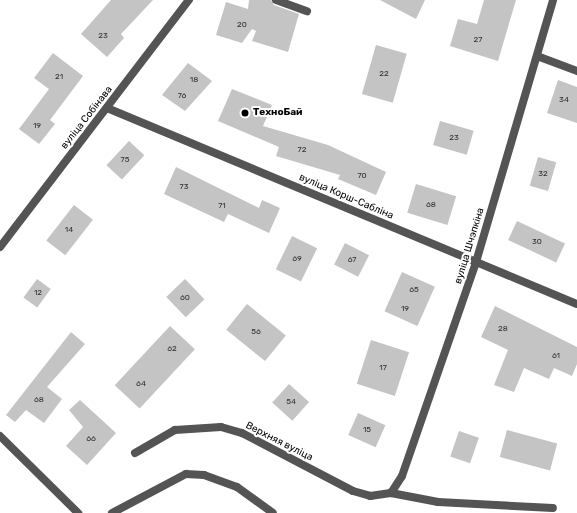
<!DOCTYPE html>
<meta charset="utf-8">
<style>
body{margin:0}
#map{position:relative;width:577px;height:513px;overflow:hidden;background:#fff;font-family:Rubik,sans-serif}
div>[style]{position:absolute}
.building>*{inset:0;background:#c4c4c4;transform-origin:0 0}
.service>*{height:8px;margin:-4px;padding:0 4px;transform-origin:4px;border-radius:4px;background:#545454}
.minor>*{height:8px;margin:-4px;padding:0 4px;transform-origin:4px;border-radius:4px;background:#545454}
.dots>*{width:11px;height:11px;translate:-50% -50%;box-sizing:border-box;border:2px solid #fff;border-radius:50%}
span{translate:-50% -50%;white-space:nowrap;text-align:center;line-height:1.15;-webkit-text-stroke:4px #fff;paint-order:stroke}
.number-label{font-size:8px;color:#313131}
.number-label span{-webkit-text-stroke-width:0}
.poi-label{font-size:10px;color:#000;font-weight:700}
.left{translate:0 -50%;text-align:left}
.street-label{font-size:10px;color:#000}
</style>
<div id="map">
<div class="building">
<div style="clip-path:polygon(111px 0,153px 0,121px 34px,124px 38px,107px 57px,81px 34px)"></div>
<div style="clip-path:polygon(249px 0,271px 0,274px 5px,299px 14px,288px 52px,252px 41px,256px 31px,252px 29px,242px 43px,216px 35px,226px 2px,248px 9px)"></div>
<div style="clip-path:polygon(380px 0,425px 0,416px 19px)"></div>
<div style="clip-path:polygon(484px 0,516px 0,498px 61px,450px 46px,458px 19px,477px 24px)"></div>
<div style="left:376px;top:45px;width:32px;height:51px;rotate:16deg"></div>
<div style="clip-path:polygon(53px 53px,83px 76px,50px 120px,55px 124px,39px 144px,19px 129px,49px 89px,34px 78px)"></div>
<div style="clip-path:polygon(188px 63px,212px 81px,185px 111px,162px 95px)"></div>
<div style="clip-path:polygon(558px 80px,577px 87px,577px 123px,547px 113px)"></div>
<div style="clip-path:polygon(232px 89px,272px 105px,263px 126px,328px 145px,386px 172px,376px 195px,338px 179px,340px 175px,276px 156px,279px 147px,218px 121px)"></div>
<div style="left:440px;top:121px;width:35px;height:25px;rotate:16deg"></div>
<div style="left:129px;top:141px;width:21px;height:33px;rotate:43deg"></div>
<div style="left:538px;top:157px;width:19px;height:30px;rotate:16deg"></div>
<div style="clip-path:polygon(176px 167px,259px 208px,262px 200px,280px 208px,269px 233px,228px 214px,224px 222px,164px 194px)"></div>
<div style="left:416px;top:184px;width:42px;height:30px;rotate:17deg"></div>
<div style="left:74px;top:205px;width:24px;height:45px;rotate:38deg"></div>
<div style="left:517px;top:221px;width:53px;height:21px;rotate:25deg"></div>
<div style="left:292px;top:236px;width:28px;height:37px;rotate:26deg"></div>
<div style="left:345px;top:243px;width:27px;height:24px;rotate:27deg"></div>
<div style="left:402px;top:272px;width:36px;height:43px;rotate:24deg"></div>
<div style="left:37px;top:279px;width:17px;height:23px;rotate:36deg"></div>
<div style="left:185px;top:279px;width:28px;height:26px;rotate:46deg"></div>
<div style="left:247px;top:304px;width:50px;height:33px;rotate:39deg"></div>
<div style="clip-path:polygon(495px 306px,577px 347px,577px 364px,572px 376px,554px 368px,549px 379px,524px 368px,514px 392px,494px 385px,508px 350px,481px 337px)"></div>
<div style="left:170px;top:326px;width:34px;height:81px;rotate:43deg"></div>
<div style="clip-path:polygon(71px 332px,85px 344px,47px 387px,62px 399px,44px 423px,26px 410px,15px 422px,6px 415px)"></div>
<div style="left:371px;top:340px;width:40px;height:46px;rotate:18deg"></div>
<div style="left:289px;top:384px;width:27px;height:25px;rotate:42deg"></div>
<div style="clip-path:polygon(80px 400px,116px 433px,87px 465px,66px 446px,83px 427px,69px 410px)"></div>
<div style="left:358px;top:413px;width:30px;height:24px;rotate:24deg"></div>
<div style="left:507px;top:430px;width:52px;height:28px;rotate:15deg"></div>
<div style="left:459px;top:431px;width:21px;height:27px;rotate:19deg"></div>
</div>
<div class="service">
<div style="left:276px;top:0;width:33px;rotate:20deg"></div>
<div style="left:537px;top:56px;width:43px;rotate:20.6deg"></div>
<div style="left:391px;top:493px;width:48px;rotate:10.8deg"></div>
<div style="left:438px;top:502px;width:115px;rotate:3deg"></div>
<div style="left:112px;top:513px;width:84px;rotate:-27.8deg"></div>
<div style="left:186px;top:474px;width:18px;rotate:3deg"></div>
<div style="left:204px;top:475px;width:35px;rotate:20deg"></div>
<div style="left:237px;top:487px;width:44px;rotate:35.8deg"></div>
</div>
<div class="minor">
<div style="left:107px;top:108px;width:509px;rotate:22.64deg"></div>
<div style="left:0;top:247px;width:311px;rotate:-52.6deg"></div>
<div style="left:0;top:436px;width:110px;rotate:44.6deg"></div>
<div style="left:135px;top:453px;width:46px;rotate:-29.9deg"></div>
<div style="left:175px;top:430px;width:46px;rotate:-3.7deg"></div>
<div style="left:221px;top:427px;width:22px;rotate:16deg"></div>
<div style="left:242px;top:433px;width:125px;rotate:27.6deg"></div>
<div style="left:353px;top:491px;width:18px;rotate:16deg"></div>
<div style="left:370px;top:496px;width:21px;rotate:-8deg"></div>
<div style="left:391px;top:493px;width:20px;rotate:-57deg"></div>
<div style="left:402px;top:476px;width:226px;rotate:-70.9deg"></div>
<div style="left:476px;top:262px;width:273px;rotate:-73.6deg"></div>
</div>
<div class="dots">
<div style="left:245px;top:113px;background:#000"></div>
</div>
<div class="number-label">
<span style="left:242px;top:25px">20</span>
<span style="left:103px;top:36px">23</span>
<span style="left:478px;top:40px">27</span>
<span style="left:384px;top:74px">22</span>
<span style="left:59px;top:77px">21</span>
<span style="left:194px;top:80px">18</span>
<span style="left:182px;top:96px">76</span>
<span style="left:564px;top:100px">34</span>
<span style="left:37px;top:126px">19</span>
<span style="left:454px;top:138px">23</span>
<span style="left:302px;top:150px">72</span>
<span style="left:125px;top:160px">75</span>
<span style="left:543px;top:174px">32</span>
<span style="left:362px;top:176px">70</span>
<span style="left:184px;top:187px">73</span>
<span style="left:431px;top:205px">68</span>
<span style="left:222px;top:206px">71</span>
<span style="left:69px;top:230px">14</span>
<span style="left:537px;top:242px">30</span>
<span style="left:297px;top:259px">69</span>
<span style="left:352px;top:260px">67</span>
<span style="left:414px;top:290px">65</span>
<span style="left:38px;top:293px">12</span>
<span style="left:185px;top:298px">60</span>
<span style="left:405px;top:309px">19</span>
<span style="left:503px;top:329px">28</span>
<span style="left:256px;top:332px">56</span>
<span style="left:172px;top:349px">62</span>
<span style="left:556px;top:356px">61</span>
<span style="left:383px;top:368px">17</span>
<span style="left:141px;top:384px">64</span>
<span style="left:39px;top:400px">68</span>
<span style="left:291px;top:402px">54</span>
<span style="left:367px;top:430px">15</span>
<span style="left:91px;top:439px">66</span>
</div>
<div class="poi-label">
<span class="left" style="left:253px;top:113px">ТехноБай</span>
</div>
<div class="street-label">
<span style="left:87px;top:118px;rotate:-52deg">вуліца Собінава</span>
<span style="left:346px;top:197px;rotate:23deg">вуліца Корш-Сабліна</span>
<span style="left:470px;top:246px;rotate:-73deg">вуліца Шчэпкіна</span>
<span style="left:279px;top:442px;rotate:27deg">Верхняя вуліца</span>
</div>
</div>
